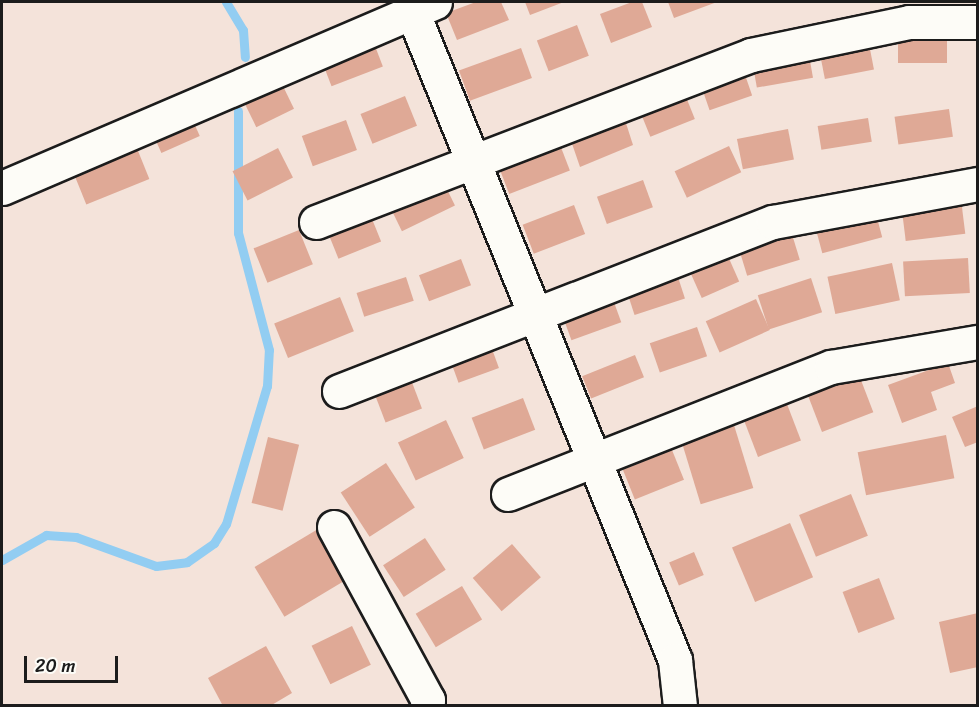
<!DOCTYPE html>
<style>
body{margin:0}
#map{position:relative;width:979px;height:707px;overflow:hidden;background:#f4e3da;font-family:Sriracha,sans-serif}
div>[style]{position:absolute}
.stream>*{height:9px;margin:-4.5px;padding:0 4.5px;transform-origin:4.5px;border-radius:4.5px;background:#92cdf2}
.building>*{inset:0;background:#dfa996;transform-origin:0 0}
.roads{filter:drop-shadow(2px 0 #1c1c1c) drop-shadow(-2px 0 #1c1c1c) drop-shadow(0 2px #1c1c1c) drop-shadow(0 -2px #1c1c1c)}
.minor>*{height:33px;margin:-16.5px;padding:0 16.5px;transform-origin:16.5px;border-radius:16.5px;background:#fdfcf7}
span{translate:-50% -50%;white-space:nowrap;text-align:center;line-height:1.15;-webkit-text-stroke:6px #fdfcf7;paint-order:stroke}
.frame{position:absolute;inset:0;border:3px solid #1c1c1c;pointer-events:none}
.scale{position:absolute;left:24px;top:656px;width:94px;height:27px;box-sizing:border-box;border:3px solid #1c1c1c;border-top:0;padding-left:8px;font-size:18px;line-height:21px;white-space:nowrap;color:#1c1c1c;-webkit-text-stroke:4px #fdfcf7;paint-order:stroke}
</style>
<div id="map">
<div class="stream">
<div style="left:226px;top:2px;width:33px;rotate:59deg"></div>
<div style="left:243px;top:30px;width:27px;rotate:86deg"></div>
<div style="left:2px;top:560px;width:51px;rotate:-29.6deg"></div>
<div style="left:46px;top:535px;width:30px;rotate:4deg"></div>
<div style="left:76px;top:537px;width:85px;rotate:19.9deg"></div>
<div style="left:156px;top:566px;width:31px;rotate:-7deg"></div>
<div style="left:187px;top:562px;width:33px;rotate:-35deg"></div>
<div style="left:214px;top:543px;width:22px;rotate:-58deg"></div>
<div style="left:226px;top:524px;width:144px;rotate:-73.5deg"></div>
<div style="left:267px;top:386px;width:36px;rotate:-87deg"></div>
<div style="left:269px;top:350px;width:121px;rotate:-104.8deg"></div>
<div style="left:238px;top:233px;width:122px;rotate:-90deg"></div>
</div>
<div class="building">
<div style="clip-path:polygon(476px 2px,501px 2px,509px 20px,457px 40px,446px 13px)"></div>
<div style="clip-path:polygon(525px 2px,564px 2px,530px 15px)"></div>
<div style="clip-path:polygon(632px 2px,642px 2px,652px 27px,611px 43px,600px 14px)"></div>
<div style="clip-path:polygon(668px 2px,717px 2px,674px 18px)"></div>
<div style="left:577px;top:25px;width:33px;height:43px;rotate:69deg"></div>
<div style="left:898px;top:33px;width:49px;height:30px"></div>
<div style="left:869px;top:44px;width:26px;height:50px;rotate:79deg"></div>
<div style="left:375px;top:46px;width:22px;height:55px;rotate:69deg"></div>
<div style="left:521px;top:48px;width:32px;height:66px;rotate:70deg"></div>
<div style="left:809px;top:55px;width:23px;height:57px;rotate:80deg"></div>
<div style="left:743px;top:69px;width:28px;height:45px;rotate:71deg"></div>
<div style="left:280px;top:80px;width:32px;height:42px;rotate:64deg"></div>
<div style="left:684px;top:92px;width:29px;height:48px;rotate:68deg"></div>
<div style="left:405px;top:96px;width:32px;height:48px;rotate:68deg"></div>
<div style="left:949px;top:109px;width:28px;height:55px;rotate:82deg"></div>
<div style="left:190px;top:114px;width:24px;height:42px;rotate:66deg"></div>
<div style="clip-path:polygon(624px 117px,633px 145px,580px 167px,569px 135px)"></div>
<div style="left:868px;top:118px;width:24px;height:51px;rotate:81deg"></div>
<div style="left:346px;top:120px;width:32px;height:47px;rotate:70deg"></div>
<div style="left:788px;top:129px;width:31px;height:52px;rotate:79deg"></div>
<div style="left:557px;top:137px;width:36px;height:65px;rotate:69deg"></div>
<div style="left:134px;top:141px;width:41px;height:68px;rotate:68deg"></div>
<div style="left:729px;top:146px;width:29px;height:60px;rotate:65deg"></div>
<div style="left:278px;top:148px;width:33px;height:51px;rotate:63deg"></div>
<div style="left:643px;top:180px;width:29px;height:49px;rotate:70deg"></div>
<div style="left:444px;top:183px;width:25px;height:59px;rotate:64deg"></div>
<div style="left:961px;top:199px;width:35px;height:60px;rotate:83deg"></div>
<div style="left:574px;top:205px;width:31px;height:55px;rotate:69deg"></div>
<div style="left:368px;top:209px;width:35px;height:46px;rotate:68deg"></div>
<div style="left:876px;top:214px;width:24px;height:62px;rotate:75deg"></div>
<div style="left:299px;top:230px;width:37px;height:49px;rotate:68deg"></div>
<div style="left:791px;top:231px;width:30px;height:55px;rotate:73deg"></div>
<div style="left:727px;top:254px;width:30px;height:41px;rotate:66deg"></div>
<div style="left:968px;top:258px;width:35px;height:65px;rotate:87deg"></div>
<div style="left:461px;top:259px;width:28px;height:45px;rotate:69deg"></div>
<div style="left:892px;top:263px;width:38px;height:66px;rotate:78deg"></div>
<div style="left:676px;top:271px;width:29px;height:53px;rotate:72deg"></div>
<div style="left:406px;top:277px;width:25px;height:52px;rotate:72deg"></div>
<div style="left:811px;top:278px;width:36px;height:56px;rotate:72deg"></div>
<div style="left:611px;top:294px;width:30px;height:53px;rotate:70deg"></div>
<div style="left:340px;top:297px;width:37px;height:71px;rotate:68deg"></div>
<div style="left:756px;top:299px;width:34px;height:55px;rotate:66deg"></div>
<div style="left:697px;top:327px;width:31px;height:50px;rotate:71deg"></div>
<div style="left:488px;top:338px;width:32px;height:43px;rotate:70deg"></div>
<div style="left:635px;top:355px;width:24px;height:57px;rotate:68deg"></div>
<div style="clip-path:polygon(948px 363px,955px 383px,931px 392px,937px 410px,902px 423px,888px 385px)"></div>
<div style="left:408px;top:372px;width:39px;height:39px;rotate:69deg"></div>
<div style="left:859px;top:375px;width:40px;height:55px;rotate:69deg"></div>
<div style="left:523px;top:398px;width:34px;height:55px;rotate:69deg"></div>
<div style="left:787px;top:404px;width:39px;height:46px;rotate:69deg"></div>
<div style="clip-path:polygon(978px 406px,978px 442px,965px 447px,952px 417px)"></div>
<div style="left:446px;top:420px;width:42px;height:53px;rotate:65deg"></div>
<div style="left:734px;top:425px;width:66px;height:55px;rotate:73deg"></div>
<div style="left:946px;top:435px;width:44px;height:90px;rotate:79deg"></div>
<div style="left:268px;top:437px;width:32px;height:68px;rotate:14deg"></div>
<div style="left:672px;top:450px;width:32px;height:53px;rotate:68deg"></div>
<div style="left:386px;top:463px;width:53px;height:54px;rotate:57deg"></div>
<div style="left:851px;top:494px;width:45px;height:56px;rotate:68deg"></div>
<div style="left:790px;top:523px;width:59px;height:63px;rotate:67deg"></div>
<div style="left:318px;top:529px;width:58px;height:74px;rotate:59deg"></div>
<div style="left:425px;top:538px;width:38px;height:50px;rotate:57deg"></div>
<div style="left:512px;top:544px;width:44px;height:52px;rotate:49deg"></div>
<div style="left:694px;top:552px;width:25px;height:27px;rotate:67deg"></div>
<div style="left:879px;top:578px;width:44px;height:39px;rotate:69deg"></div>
<div style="left:462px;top:586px;width:39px;height:54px;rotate:59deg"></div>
<div style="clip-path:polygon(978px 613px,978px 667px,950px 673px,939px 622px)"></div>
<div style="left:352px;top:626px;width:43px;height:45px;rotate:64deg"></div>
<div style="clip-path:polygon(266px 646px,292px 693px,270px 706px,223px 706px,208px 678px)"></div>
</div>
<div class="roads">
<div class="minor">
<div style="left:412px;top:11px;width:700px;rotate:67.94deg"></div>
<div style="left:675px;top:660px;width:46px;rotate:83.8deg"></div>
<div style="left:2px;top:188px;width:471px;rotate:-23.2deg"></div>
<div style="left:316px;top:222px;width:466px;rotate:-21deg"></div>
<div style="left:751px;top:55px;width:161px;rotate:-11.8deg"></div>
<div style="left:909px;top:22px;width:69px"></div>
<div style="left:339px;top:391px;width:466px;rotate:-21.3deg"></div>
<div style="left:773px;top:222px;width:208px;rotate:-10.5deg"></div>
<div style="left:508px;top:494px;width:347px;rotate:-21.5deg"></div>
<div style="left:831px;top:367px;width:149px;rotate:-9.7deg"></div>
<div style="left:334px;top:527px;width:197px;rotate:61.5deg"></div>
<div style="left:428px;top:700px;width:6px;rotate:99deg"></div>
</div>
</div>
<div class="frame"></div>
<div class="scale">20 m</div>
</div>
